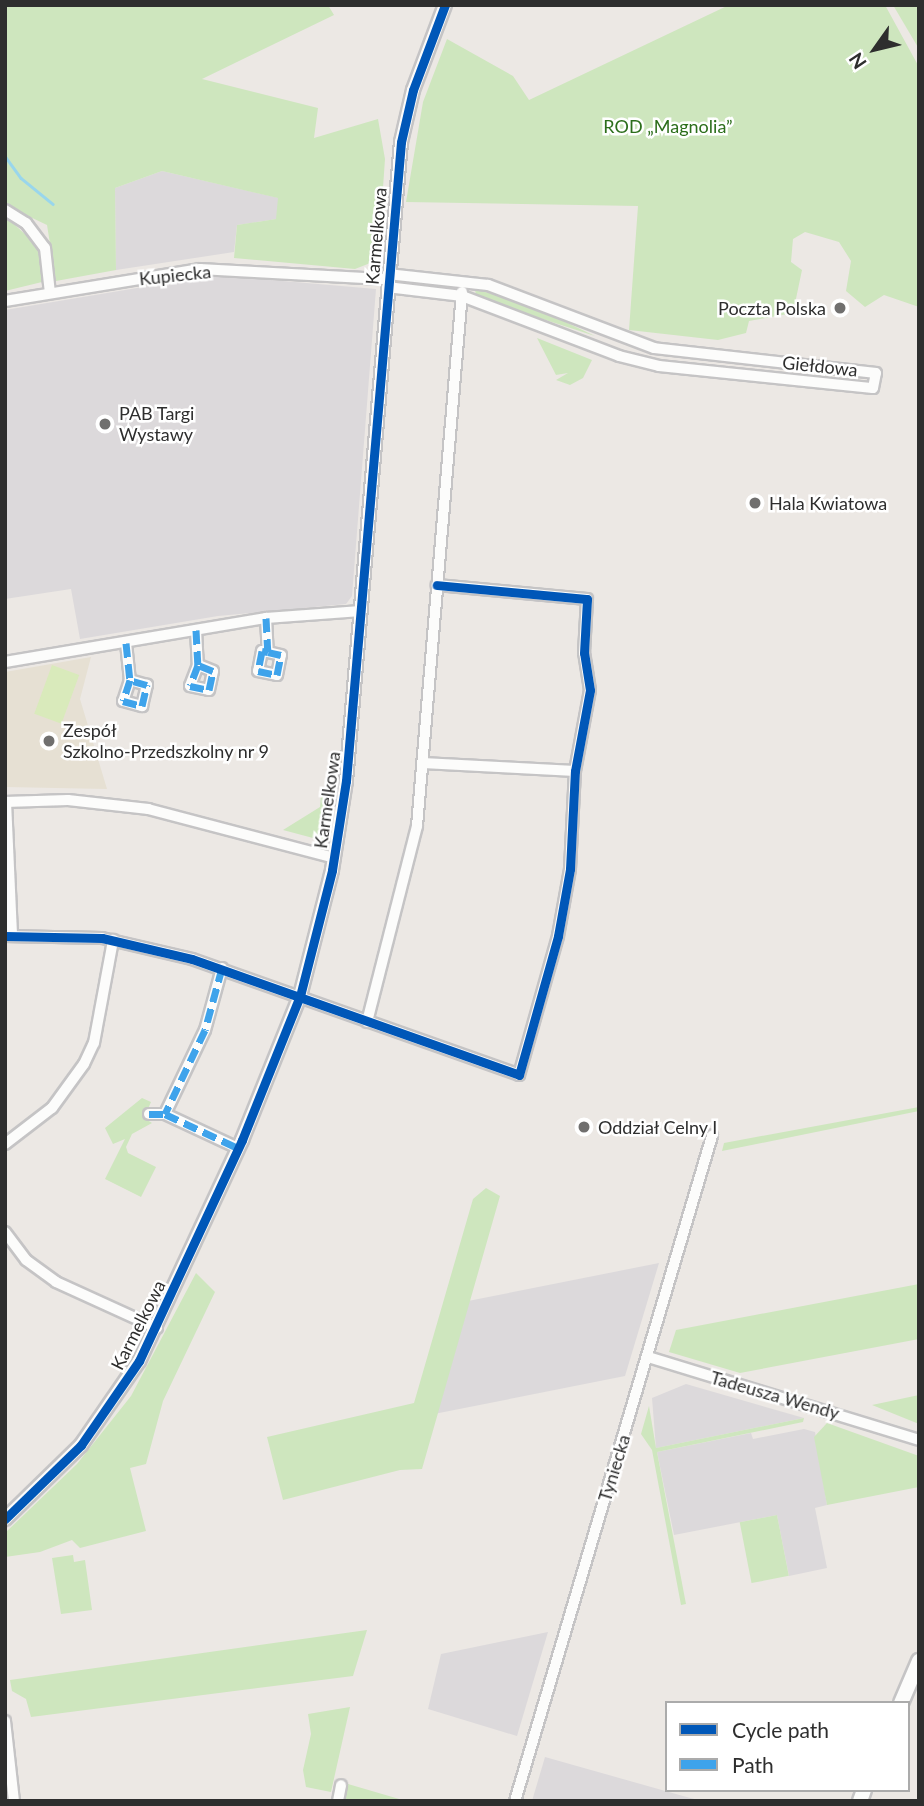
<!DOCTYPE html>
<meta charset="utf-8">
<style>
body{margin:0}
#map{position:relative;width:924px;height:1806px;overflow:hidden;background:#ece8e4;font-family:Lato,sans-serif}
div>[style]{position:absolute}
.industrial>*{inset:0;background:#dcd9db}
.education>*{inset:0;background:#e6e0d3}
.green>*{inset:0;background:#cee6be;transform-origin:0 0}
.pitch>*{inset:0;background:#d9eabb;transform-origin:0 0}
.stream>*{height:2.5px;margin:-1.25px;padding:0 1.25px;transform-origin:1.25px;border-radius:1.25px;background:#99d6ec}
.roads{filter:drop-shadow(2px 0 #c5c4c5) drop-shadow(-2px 0 #c5c4c5) drop-shadow(0 2px #c5c4c5) drop-shadow(0 -2px #c5c4c5)}
.minor>*{height:10px;margin:-5px;padding:0 5px;transform-origin:5px;border-radius:5px;background:#fcfcfb}
.tertiary>*{height:12px;margin:-6px;padding:0 6px;transform-origin:6px;border-radius:6px;background:#fcfcfb}
.secondary>*{height:14px;margin:-7px;padding:0 7px;transform-origin:7px;border-radius:7px;background:#fcfcfb}
.quiet>*{height:7px;margin-top:-3.5px;transform-origin:0;background:repeating-linear-gradient(90deg,#3ea3eb 0 14px,transparent 0 21px)}
.cycleway>*{height:9px;margin:-4.5px;padding:0 4.5px;transform-origin:4.5px;border-radius:4.5px;background:#0057b8}
.dots>*{width:19px;height:19px;translate:-50% -50%;box-sizing:border-box;border:4px solid #fff;border-radius:50%}
span{translate:-50% -50%;white-space:nowrap;text-align:center;line-height:1.15;-webkit-text-stroke:5px #fff;paint-order:stroke}
.park-label{font-size:18px;color:#2c6e1b}
.street-label{font-size:18px;color:#2e2e2e}
.poi-label{font-size:18px;color:#2e2e2e}
.right{translate:-100% -50%;text-align:right}
.left{translate:0 -50%;text-align:left}
.frame{position:absolute;inset:0;border:7px solid #2e2e2e;pointer-events:none}
.legend{position:absolute;left:665px;top:1701px;width:245px;height:91px;box-sizing:border-box;background:#fff;border:2px solid #ababab;margin:0;padding:9px 12px;list-style:none;font-size:21px;color:#2e2e2e}
.legend li{display:flex;align-items:center;gap:14px;height:35px}
.legend b{width:35px;border:2px solid #ababab}
.north{position:absolute;left:840px;top:14px;width:70px;height:70px;-webkit-text-stroke:5px #fff;paint-order:stroke;rotate:236deg;font-size:19px;font-weight:700;line-height:28px;text-align:center;color:#2e2e2e}
.north::after{content:'';display:block;margin:auto;width:24px;height:32px;background:#2e2e2e;clip-path:polygon(50% 0,100% 100%,50% 72%,0 100%)}
</style>
<div id="map">
<div class="industrial">
<div style="clip-path:polygon(162px 171px,279px 198px,277px 219px,237px 225px,234px 252px,116px 270px,115px 188px)"></div>
<div style="clip-path:polygon(215px 275px,376px 289px,352px 596px,346px 604px,218px 616px,80px 639px,71px 589px,5px 599px,5px 310px)"></div>
<div style="clip-path:polygon(659px 1263px,625px 1376px,434px 1414px,468px 1301px)"></div>
<div style="clip-path:polygon(686px 1384px,804px 1418px,656px 1448px,652px 1398px)"></div>
<div style="clip-path:polygon(804px 1429px,815px 1432px,827px 1505px,815px 1508px,827px 1568px,789px 1576px,777px 1515px,674px 1535px,657px 1452px,751px 1433px,753px 1439px)"></div>
<div style="clip-path:polygon(548px 1632px,517px 1736px,428px 1709px,441px 1654px)"></div>
<div style="clip-path:polygon(545px 1757px,683px 1796px,702px 1801px,532px 1801px)"></div>
</div>
<div class="education">
<div style="clip-path:polygon(91px 657px,80px 699px,107px 789px,5px 787px,5px 672px)"></div>
</div>
<div class="green">
<div style="clip-path:polygon(5px 5px,328px 5px,334px 15px,202px 79px,318px 108px,314px 138px,378px 119px,385px 159px,378px 260px,355px 269px,234px 258px,237px 225px,276px 219px,278px 198px,162px 171px,115px 188px,116px 270px,56px 281px,47px 225px,5px 205px)"></div>
<div style="clip-path:polygon(729px 5px,885px 5px,919px 67px,919px 307px,884px 295px,865px 307px,846px 291px,851px 261px,839px 242px,805px 232px,793px 239px,791px 262px,802px 270px,793px 313px,749px 321px,746px 333px,718px 340px,629px 330px,638px 206px,406px 202px,423px 102px,447px 39px,513px 76px,529px 100px)"></div>
<div style="clip-path:polygon(893px 5px,919px 5px,919px 49px)"></div>
<div style="clip-path:polygon(5px 216px,37px 245px,43px 277px,42px 282px,5px 291px)"></div>
<div style="clip-path:polygon(475px 290px,515px 298px,595px 336px,503px 306px,476px 295px)"></div>
<div style="clip-path:polygon(537px 338px,592px 360px,583px 378px,570px 385px,556px 380px,568px 373px,556px 375px)"></div>
<div style="clip-path:polygon(321px 795px,334px 796px,328px 842px,283px 830px,320px 807px)"></div>
<div style="clip-path:polygon(142px 1098px,151px 1102px,144px 1118px,152px 1123px,132px 1134px,126px 1147px,128px 1153px,156px 1167px,141px 1197px,105px 1179px,125px 1139px,113px 1144px,105px 1128px)"></div>
<div style="clip-path:polygon(919px 1107px,919px 1111px,722px 1151px,724px 1143px)"></div>
<div style="clip-path:polygon(486px 1188px,500px 1196px,422px 1469px,400px 1470px,283px 1500px,267px 1437px,414px 1403px,473px 1199px)"></div>
<div style="clip-path:polygon(196px 1273px,215px 1292px,163px 1401px,146px 1464px,130px 1468px,146px 1531px,80px 1548px,72px 1540px,40px 1552px,5px 1557px,5px 1533px,77px 1464px,131px 1396px)"></div>
<div style="clip-path:polygon(919px 1284px,919px 1339px,740px 1373px,669px 1352px,676px 1330px)"></div>
<div style="clip-path:polygon(919px 1395px,919px 1424px,872px 1405px)"></div>
<div style="clip-path:polygon(649px 1406px,656px 1448px,804px 1418px,803px 1422px,657px 1452px,686px 1604px,681px 1605px,652px 1450px,641px 1434px)"></div>
<div style="clip-path:polygon(827px 1423px,919px 1456px,919px 1487px,827px 1505px,814px 1437px)"></div>
<div style="left:777px;top:1515px;width:62px;height:38px;rotate:79deg"></div>
<div style="clip-path:polygon(73px 1555px,74px 1562px,85px 1560px,92px 1610px,61px 1614px,52px 1558px)"></div>
<div style="clip-path:polygon(367px 1630px,353px 1676px,31px 1717px,26px 1699px,12px 1691px,10px 1680px)"></div>
<div style="clip-path:polygon(350px 1707px,331px 1792px,306px 1787px,303px 1770px,311px 1734px,308px 1714px)"></div>
<div style="clip-path:polygon(348px 1784px,406px 1801px,344px 1801px)"></div>
</div>
<div class="pitch">
<div style="left:52px;top:665px;width:29px;height:52px;rotate:20deg"></div>
</div>
<div class="stream">
<div style="left:5px;top:156px;width:27px;rotate:54deg"></div>
<div style="left:21px;top:178px;width:41px;rotate:39.1deg"></div>
</div>
<div class="roads">
<div class="minor">
<div style="left:5px;top:210px;width:25px;rotate:32deg"></div>
<div style="left:26px;top:223px;width:31px;rotate:53deg"></div>
<div style="left:45px;top:248px;width:45px;rotate:83.7deg"></div>
<div style="left:387px;top:287px;width:76px;rotate:6.8deg"></div>
<div style="left:462px;top:296px;width:168px;rotate:20.9deg"></div>
<div style="left:619px;top:356px;width:41px;rotate:14deg"></div>
<div style="left:659px;top:366px;width:215px;rotate:5.9deg"></div>
<div style="left:873px;top:388px;width:15px;rotate:-79deg"></div>
<div style="left:876px;top:373px;width:223px;rotate:-173.6deg"></div>
<div style="left:654px;top:348px;width:178px;rotate:-159.2deg"></div>
<div style="left:488px;top:285px;width:101px;rotate:-173.7deg"></div>
<div style="left:5px;top:301px;width:198px;rotate:-9.3deg"></div>
<div style="left:200px;top:269px;width:187px;rotate:3.1deg"></div>
<div style="left:266px;top:618px;width:34px;rotate:87deg"></div>
<div style="left:268px;top:652px;width:6px;rotate:-171deg"></div>
<div style="left:262px;top:651px;width:20px;rotate:101deg"></div>
<div style="left:258px;top:671px;width:19px;rotate:12deg"></div>
<div style="left:277px;top:675px;width:20px;rotate:-79deg"></div>
<div style="left:281px;top:655px;width:13px;rotate:-167deg"></div>
<div style="left:196px;top:630px;width:35px;rotate:87deg"></div>
<div style="left:198px;top:665px;width:22px;rotate:111deg"></div>
<div style="left:190px;top:686px;width:19px;rotate:12deg"></div>
<div style="left:209px;top:690px;width:19px;rotate:-78deg"></div>
<div style="left:213px;top:671px;width:16px;rotate:-158deg"></div>
<div style="left:126px;top:643px;width:37px;rotate:84deg"></div>
<div style="left:130px;top:680px;width:22px;rotate:108deg"></div>
<div style="left:123px;top:701px;width:20px;rotate:15deg"></div>
<div style="left:142px;top:706px;width:22px;rotate:-77deg"></div>
<div style="left:147px;top:685px;width:18px;rotate:-164deg"></div>
<div style="left:5px;top:662px;width:265px;rotate:-9.6deg"></div>
<div style="left:266px;top:618px;width:95px;rotate:-4.2deg"></div>
<div style="left:423px;top:763px;width:152px;rotate:3deg"></div>
<div style="left:5px;top:802px;width:63px;rotate:-1.8deg"></div>
<div style="left:68px;top:800px;width:81px;rotate:6.4deg"></div>
<div style="left:148px;top:809px;width:193px;rotate:14.7deg"></div>
<div style="left:6px;top:802px;width:133px;rotate:87.4deg"></div>
<div style="left:5px;top:936px;width:97px;rotate:1.2deg"></div>
<div style="left:102px;top:938px;width:92px;rotate:13.1deg"></div>
<div style="left:192px;top:959px;width:347px;rotate:19.5deg"></div>
<div style="left:519px;top:1075px;width:144px;rotate:-74.3deg"></div>
<div style="left:558px;top:936px;width:68px;rotate:-79.8deg"></div>
<div style="left:570px;top:869px;width:98px;rotate:-87.1deg"></div>
<div style="left:575px;top:771px;width:82px;rotate:-79.5deg"></div>
<div style="left:590px;top:690px;width:37px;rotate:-99deg"></div>
<div style="left:584px;top:653px;width:54px;rotate:-86.8deg"></div>
<div style="left:587px;top:599px;width:151px;rotate:-174.7deg"></div>
<div style="left:222px;top:968px;width:64px;rotate:105.3deg"></div>
<div style="left:205px;top:1030px;width:93px;rotate:115.5deg"></div>
<div style="left:165px;top:1114px;width:81px;rotate:25deg"></div>
<div style="left:367px;top:1022px;width:202px;rotate:-75.7deg"></div>
<div style="left:417px;top:826px;width:536px;rotate:-85.18deg"></div>
<div style="left:149px;top:1114px;width:16px"></div>
<div style="left:5px;top:1144px;width:59px;rotate:-37.5deg"></div>
<div style="left:52px;top:1108px;width:54px;rotate:-54deg"></div>
<div style="left:84px;top:1064px;width:23px;rotate:-65deg"></div>
<div style="left:94px;top:1043px;width:105px;rotate:-79.5deg"></div>
<div style="left:5px;top:1232px;width:35px;rotate:53deg"></div>
<div style="left:26px;top:1260px;width:37px;rotate:36deg"></div>
<div style="left:56px;top:1282px;width:111px;rotate:24.5deg"></div>
<div style="left:648px;top:1357px;width:283px;rotate:17deg"></div>
<div style="left:5px;top:1721px;width:81px;rotate:83.6deg"></div>
<div style="left:338px;top:1801px;width:16px;rotate:-79deg"></div>
<div style="left:515px;top:1801px;width:694px;rotate:-73.5deg"></div>
</div>
<div class="tertiary">
<div style="left:5px;top:1519px;width:106px;rotate:-44.2deg"></div>
<div style="left:81px;top:1445px;width:102px;rotate:-55.4deg"></div>
<div style="left:139px;top:1361px;width:244px;rotate:-65deg"></div>
<div style="left:242px;top:1140px;width:155px;rotate:-68.1deg"></div>
<div style="left:300px;top:996px;width:130px;rotate:-75.7deg"></div>
<div style="left:332px;top:870px;width:90px;rotate:-81.1deg"></div>
<div style="left:346px;top:781px;width:641px;rotate:-85.08deg"></div>
<div style="left:401px;top:142px;width:53px;rotate:-77deg"></div>
<div style="left:413px;top:90px;width:91px;rotate:-69.4deg"></div>
</div>
<div class="secondary">
<div style="left:901px;top:1703px;width:46px;rotate:-66.8deg"></div>
<div style="left:860px;top:1801px;width:12px;rotate:-70deg"></div>
</div>
</div>
<div class="quiet">
<div style="left:266px;top:618px;width:34px;rotate:87deg"></div>
<div style="left:268px;top:652px;width:6px;rotate:-171deg"></div>
<div style="left:262px;top:651px;width:20px;rotate:101deg"></div>
<div style="left:258px;top:671px;width:19px;rotate:12deg"></div>
<div style="left:277px;top:675px;width:20px;rotate:-79deg"></div>
<div style="left:281px;top:655px;width:13px;rotate:-167deg"></div>
<div style="left:196px;top:630px;width:35px;rotate:87deg"></div>
<div style="left:198px;top:665px;width:22px;rotate:111deg"></div>
<div style="left:190px;top:686px;width:19px;rotate:12deg"></div>
<div style="left:209px;top:690px;width:19px;rotate:-78deg"></div>
<div style="left:213px;top:671px;width:16px;rotate:-158deg"></div>
<div style="left:126px;top:643px;width:37px;rotate:84deg"></div>
<div style="left:130px;top:680px;width:22px;rotate:108deg"></div>
<div style="left:123px;top:701px;width:20px;rotate:15deg"></div>
<div style="left:142px;top:706px;width:22px;rotate:-77deg"></div>
<div style="left:147px;top:685px;width:18px;rotate:-164deg"></div>
<div style="left:222px;top:968px;width:64px;rotate:105.3deg"></div>
<div style="left:205px;top:1030px;width:93px;rotate:115.5deg"></div>
<div style="left:165px;top:1114px;width:81px;rotate:25deg"></div>
<div style="left:149px;top:1114px;width:16px"></div>
</div>
<div class="cycleway">
<div style="left:5px;top:936px;width:97px;rotate:1.2deg"></div>
<div style="left:102px;top:938px;width:92px;rotate:13.1deg"></div>
<div style="left:192px;top:959px;width:347px;rotate:19.5deg"></div>
<div style="left:519px;top:1075px;width:144px;rotate:-74.3deg"></div>
<div style="left:558px;top:936px;width:68px;rotate:-79.8deg"></div>
<div style="left:570px;top:869px;width:98px;rotate:-87.1deg"></div>
<div style="left:575px;top:771px;width:82px;rotate:-79.5deg"></div>
<div style="left:590px;top:690px;width:37px;rotate:-99deg"></div>
<div style="left:584px;top:653px;width:54px;rotate:-86.8deg"></div>
<div style="left:587px;top:599px;width:151px;rotate:-174.7deg"></div>
<div style="left:5px;top:1519px;width:106px;rotate:-44.2deg"></div>
<div style="left:81px;top:1445px;width:102px;rotate:-55.4deg"></div>
<div style="left:139px;top:1361px;width:244px;rotate:-65deg"></div>
<div style="left:242px;top:1140px;width:155px;rotate:-68.1deg"></div>
<div style="left:300px;top:996px;width:130px;rotate:-75.7deg"></div>
<div style="left:332px;top:870px;width:90px;rotate:-81.1deg"></div>
<div style="left:346px;top:781px;width:641px;rotate:-85.08deg"></div>
<div style="left:401px;top:142px;width:53px;rotate:-77deg"></div>
<div style="left:413px;top:90px;width:91px;rotate:-69.4deg"></div>
</div>
<div class="dots">
<div style="left:840px;top:308px;background:#706f6e"></div>
<div style="left:105px;top:424px;background:#706f6e"></div>
<div style="left:755px;top:503px;background:#706f6e"></div>
<div style="left:49px;top:741px;background:#706f6e"></div>
<div style="left:584px;top:1127px;background:#706f6e"></div>
</div>
<div class="park-label">
<span style="left:668px;top:126px">ROD „Magnolia”</span>
</div>
<div class="street-label">
<span style="left:376px;top:236px;rotate:-85deg">Karmelkowa</span>
<span style="left:175px;top:275px;rotate:-6deg">Kupiecka</span>
<span style="left:820px;top:366px;rotate:6deg">Giełdowa</span>
<span style="left:327px;top:800px;rotate:-82deg">Karmelkowa</span>
<span style="left:138px;top:1325px;rotate:-63deg">Karmelkowa</span>
<span style="left:775px;top:1395px;rotate:16deg">Tadeusza Wendy</span>
<span style="left:614px;top:1468px;rotate:-73deg">Tyniecka</span>
</div>
<div class="poi-label">
<span class="right" style="left:826px;top:308px">Poczta Polska</span>
<span class="left" style="left:119px;top:424px">PAB Targi<br>Wystawy</span>
<span class="left" style="left:769px;top:503px">Hala Kwiatowa</span>
<span class="left" style="left:63px;top:741px">Zespół<br>Szkolno-Przedszkolny nr 9</span>
<span class="left" style="left:598px;top:1127px">Oddział Celny I</span>
</div>
<div class="frame"></div>
<ul class="legend">
<li><b style="height:9px;background:#0057b8"></b>Cycle path</li>
<li><b style="height:9px;background:#3ea3eb"></b>Path</li>
</ul>
<div class="north">N</div>
</div>
